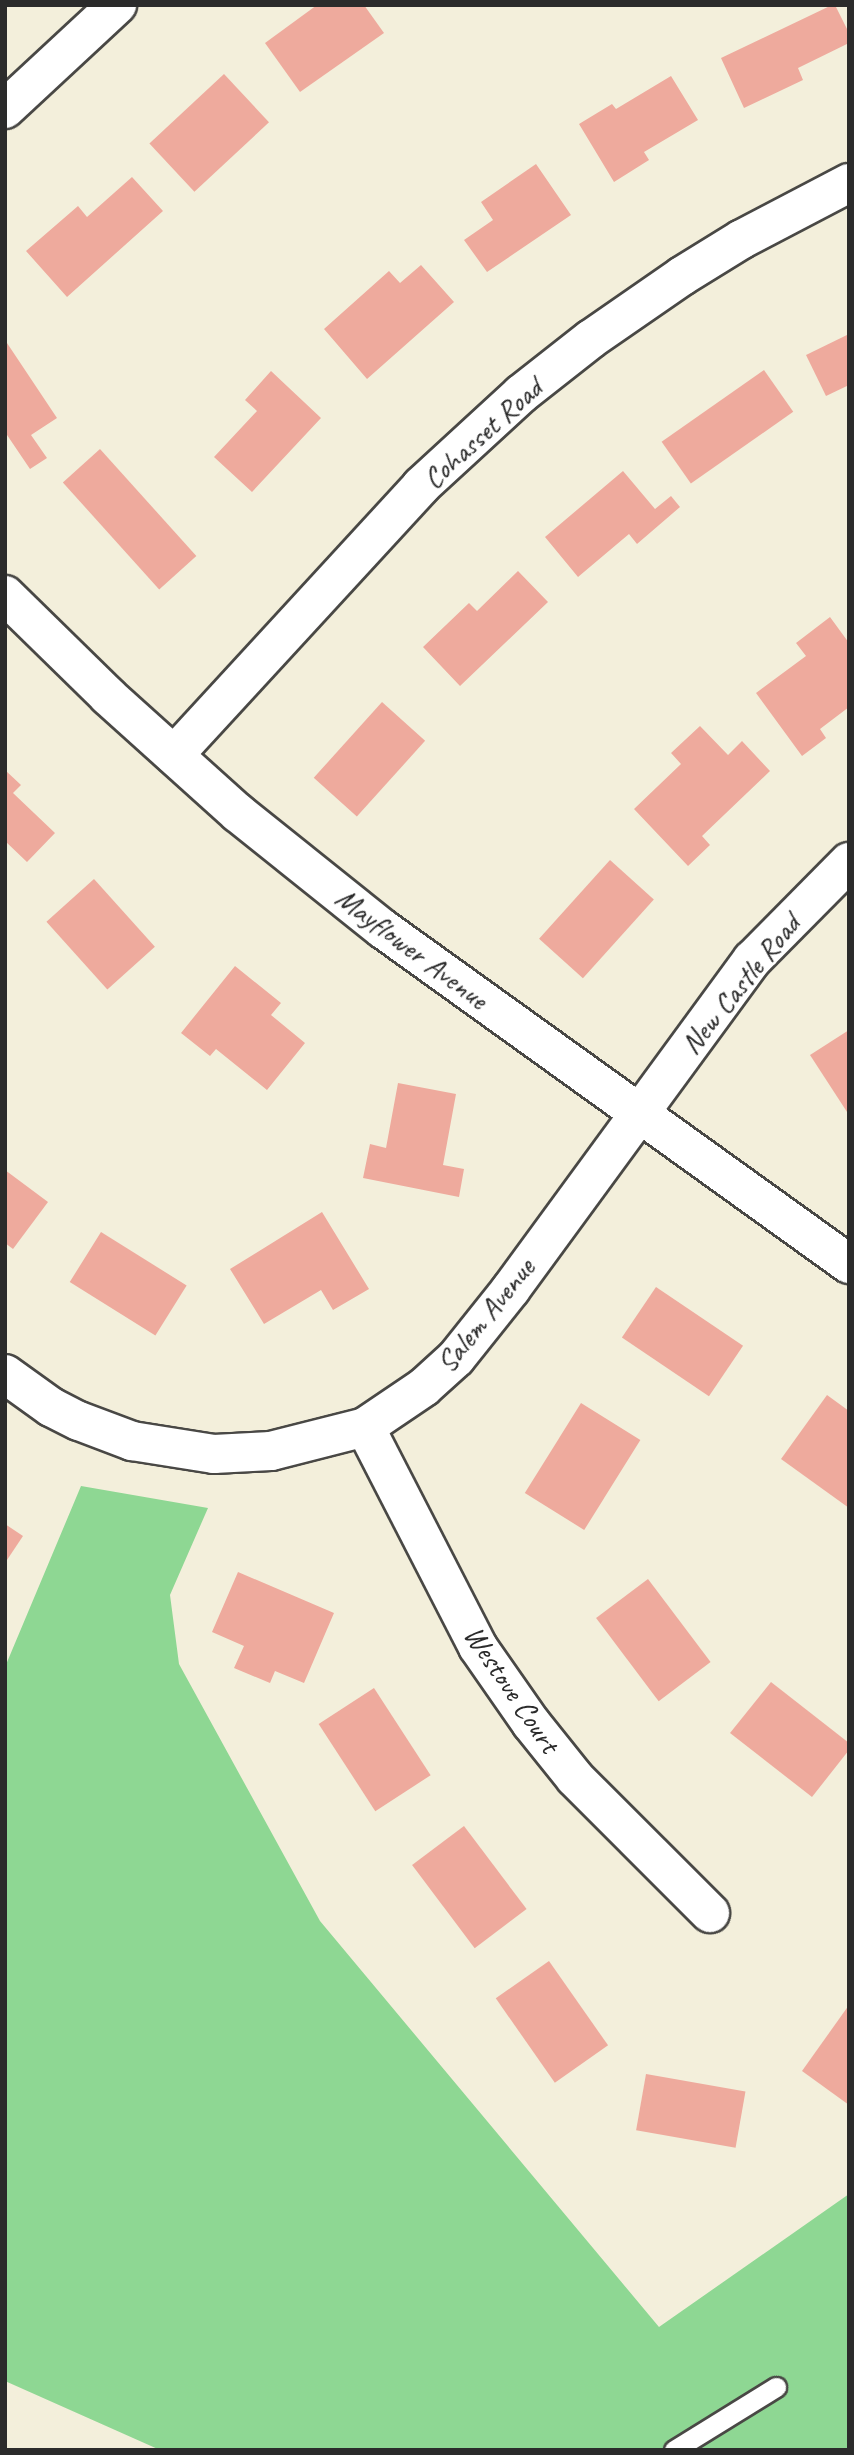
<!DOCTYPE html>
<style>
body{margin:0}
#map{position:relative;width:854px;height:2455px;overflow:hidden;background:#f3efdb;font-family:Caveat,sans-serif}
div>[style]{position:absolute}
.green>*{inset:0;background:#8ed793}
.building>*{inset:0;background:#eeaa9d;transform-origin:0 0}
.roads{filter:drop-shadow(2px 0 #494845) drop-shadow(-2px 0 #494845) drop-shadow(0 2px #494845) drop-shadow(0 -2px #494845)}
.service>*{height:19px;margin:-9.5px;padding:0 9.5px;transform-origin:9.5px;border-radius:9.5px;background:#fff}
.minor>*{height:38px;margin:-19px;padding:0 19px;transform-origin:19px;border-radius:19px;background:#fff}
span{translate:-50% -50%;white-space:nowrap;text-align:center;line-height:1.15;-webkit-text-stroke:5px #fff;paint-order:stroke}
.street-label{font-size:30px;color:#2b2b2b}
.frame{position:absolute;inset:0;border:7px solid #2b2b2b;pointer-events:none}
</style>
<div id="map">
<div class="green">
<div style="clip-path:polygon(81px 1486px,208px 1508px,170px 1595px,179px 1664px,320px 1921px,659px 2327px,849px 2194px,849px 2450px,160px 2450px,5px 2381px,5px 1667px)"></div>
</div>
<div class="building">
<div style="clip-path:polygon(317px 5px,364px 5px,384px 33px,300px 92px,265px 43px)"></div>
<div style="clip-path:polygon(832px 5px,835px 5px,849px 33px,849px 43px,798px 68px,803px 80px,744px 108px,721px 58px)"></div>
<div style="left:224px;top:74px;width:66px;height:102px;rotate:47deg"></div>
<div style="clip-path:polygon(671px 76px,698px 120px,644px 152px,649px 160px,614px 182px,579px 124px,612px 104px,616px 109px)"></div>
<div style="clip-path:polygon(536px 164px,571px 215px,487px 272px,464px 240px,493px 220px,481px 202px)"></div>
<div style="clip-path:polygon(132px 177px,163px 211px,67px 297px,26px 251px,78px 206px,87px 217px)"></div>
<div style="clip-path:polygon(421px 265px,454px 302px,367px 379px,324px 329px,389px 271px,400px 283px)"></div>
<div style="clip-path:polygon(849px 334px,849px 385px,826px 396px,806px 355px)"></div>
<div style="clip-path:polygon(5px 340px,57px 418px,31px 435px,47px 458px,30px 469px,5px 432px)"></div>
<div style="left:764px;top:370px;width:51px;height:125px;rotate:55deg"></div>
<div style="clip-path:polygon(271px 371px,321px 418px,252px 492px,214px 457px,257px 411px,245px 400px)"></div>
<div style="left:100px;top:449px;width:144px;height:50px;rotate:48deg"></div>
<div style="clip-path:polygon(623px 471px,655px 509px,671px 496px,680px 507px,637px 544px,629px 534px,578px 577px,545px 537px)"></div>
<div style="clip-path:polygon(518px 571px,548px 602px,460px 686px,423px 647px,469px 603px,477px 611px)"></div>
<div style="clip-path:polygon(830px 617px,849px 643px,849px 707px,820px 729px,826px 738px,802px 756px,756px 693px,806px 656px,796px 643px)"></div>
<div style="left:382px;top:702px;width:58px;height:102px;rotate:42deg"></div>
<div style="clip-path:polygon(700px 726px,728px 755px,742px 741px,770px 771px,702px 836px,710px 845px,688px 866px,634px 809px,681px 764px,671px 753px)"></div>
<div style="clip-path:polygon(5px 770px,21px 785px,13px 793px,55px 833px,27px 862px,5px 841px)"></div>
<div style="left:610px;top:860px;width:59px;height:106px;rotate:42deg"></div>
<div style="left:94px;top:879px;width:91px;height:64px;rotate:48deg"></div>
<div style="clip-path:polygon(235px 966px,281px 1003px,271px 1015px,305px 1043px,267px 1090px,216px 1049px,210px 1056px,181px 1033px)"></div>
<div style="clip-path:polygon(849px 1030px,849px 1115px,810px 1055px)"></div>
<div style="clip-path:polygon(398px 1083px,456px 1094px,443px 1165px,464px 1169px,459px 1197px,363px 1178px,370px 1144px,386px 1148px)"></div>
<div style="clip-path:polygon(5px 1170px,48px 1202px,13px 1249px,5px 1243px)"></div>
<div style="clip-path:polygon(322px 1212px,369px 1289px,333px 1310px,321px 1290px,264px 1324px,230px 1269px)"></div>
<div style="left:101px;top:1232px;width:101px;height:59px;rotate:32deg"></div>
<div style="left:656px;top:1287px;width:105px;height:61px;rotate:34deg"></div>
<div style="clip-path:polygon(827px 1395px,849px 1411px,849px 1508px,781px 1459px)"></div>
<div style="left:581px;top:1403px;width:70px;height:106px;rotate:32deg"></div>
<div style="clip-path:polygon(5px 1524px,23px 1536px,5px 1563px)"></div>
<div style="clip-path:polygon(238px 1572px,334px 1613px,304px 1683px,275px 1671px,270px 1683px,234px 1668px,244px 1646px,212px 1632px)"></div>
<div style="left:648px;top:1579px;width:104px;height:65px;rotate:53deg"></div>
<div style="clip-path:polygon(771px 1682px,849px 1743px,849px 1750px,812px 1797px,730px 1733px)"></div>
<div style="left:374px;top:1688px;width:104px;height:66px;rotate:57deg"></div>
<div style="left:464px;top:1826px;width:104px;height:65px;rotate:53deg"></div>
<div style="left:549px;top:1961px;width:103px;height:65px;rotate:55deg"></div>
<div style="clip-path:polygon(849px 2005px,849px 2105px,802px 2071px)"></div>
<div style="left:646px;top:2074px;width:101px;height:57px;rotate:10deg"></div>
</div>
<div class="roads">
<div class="service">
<div style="left:674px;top:2450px;width:120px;rotate:-31.7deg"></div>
</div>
<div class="minor">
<div style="left:5px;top:109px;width:153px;rotate:-42.9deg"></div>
<div style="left:5px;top:595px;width:144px;rotate:44.4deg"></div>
<div style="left:108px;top:696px;width:175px;rotate:42deg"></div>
<div style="left:238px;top:813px;width:186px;rotate:38.7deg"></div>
<div style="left:383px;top:929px;width:574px;rotate:35.71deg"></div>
<div style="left:174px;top:755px;width:365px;rotate:-47.4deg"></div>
<div style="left:421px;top:486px;width:136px;rotate:-42.6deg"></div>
<div style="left:521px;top:394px;width:89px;rotate:-38.2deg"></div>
<div style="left:591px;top:339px;width:111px;rotate:-34.7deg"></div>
<div style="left:682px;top:276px;width:70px;rotate:-31.7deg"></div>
<div style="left:742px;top:239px;width:121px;rotate:-27.6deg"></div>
<div style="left:5px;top:1374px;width:57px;rotate:35.7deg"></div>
<div style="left:51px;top:1407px;width:31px;rotate:27deg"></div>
<div style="left:79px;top:1421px;width:57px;rotate:20.7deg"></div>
<div style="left:132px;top:1441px;width:83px;rotate:9deg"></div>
<div style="left:214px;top:1454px;width:57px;rotate:-3deg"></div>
<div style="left:271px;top:1451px;width:97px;rotate:-14.3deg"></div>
<div style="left:365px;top:1427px;width:71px;rotate:-34.1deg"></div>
<div style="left:424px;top:1387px;width:43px;rotate:-42.2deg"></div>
<div style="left:456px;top:1358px;width:88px;rotate:-51.4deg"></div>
<div style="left:511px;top:1289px;width:408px;rotate:-53.8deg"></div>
<div style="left:752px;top:960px;width:138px;rotate:-45.3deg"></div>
<div style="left:365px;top:1427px;width:247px;rotate:62.8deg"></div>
<div style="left:478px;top:1647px;width:93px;rotate:55.1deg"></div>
<div style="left:531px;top:1723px;width:70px;rotate:51.3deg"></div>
<div style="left:575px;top:1778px;width:191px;rotate:45deg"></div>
</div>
</div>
<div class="street-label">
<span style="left:482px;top:433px;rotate:-42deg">Cohasset Road</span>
<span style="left:412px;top:948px;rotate:37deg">Mayflower Avenue</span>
<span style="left:740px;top:984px;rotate:-51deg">New Castle Road</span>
<span style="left:485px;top:1315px;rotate:-51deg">Salem Avenue</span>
<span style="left:512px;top:1689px;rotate:56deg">Westove Court</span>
</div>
<div class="frame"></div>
</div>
